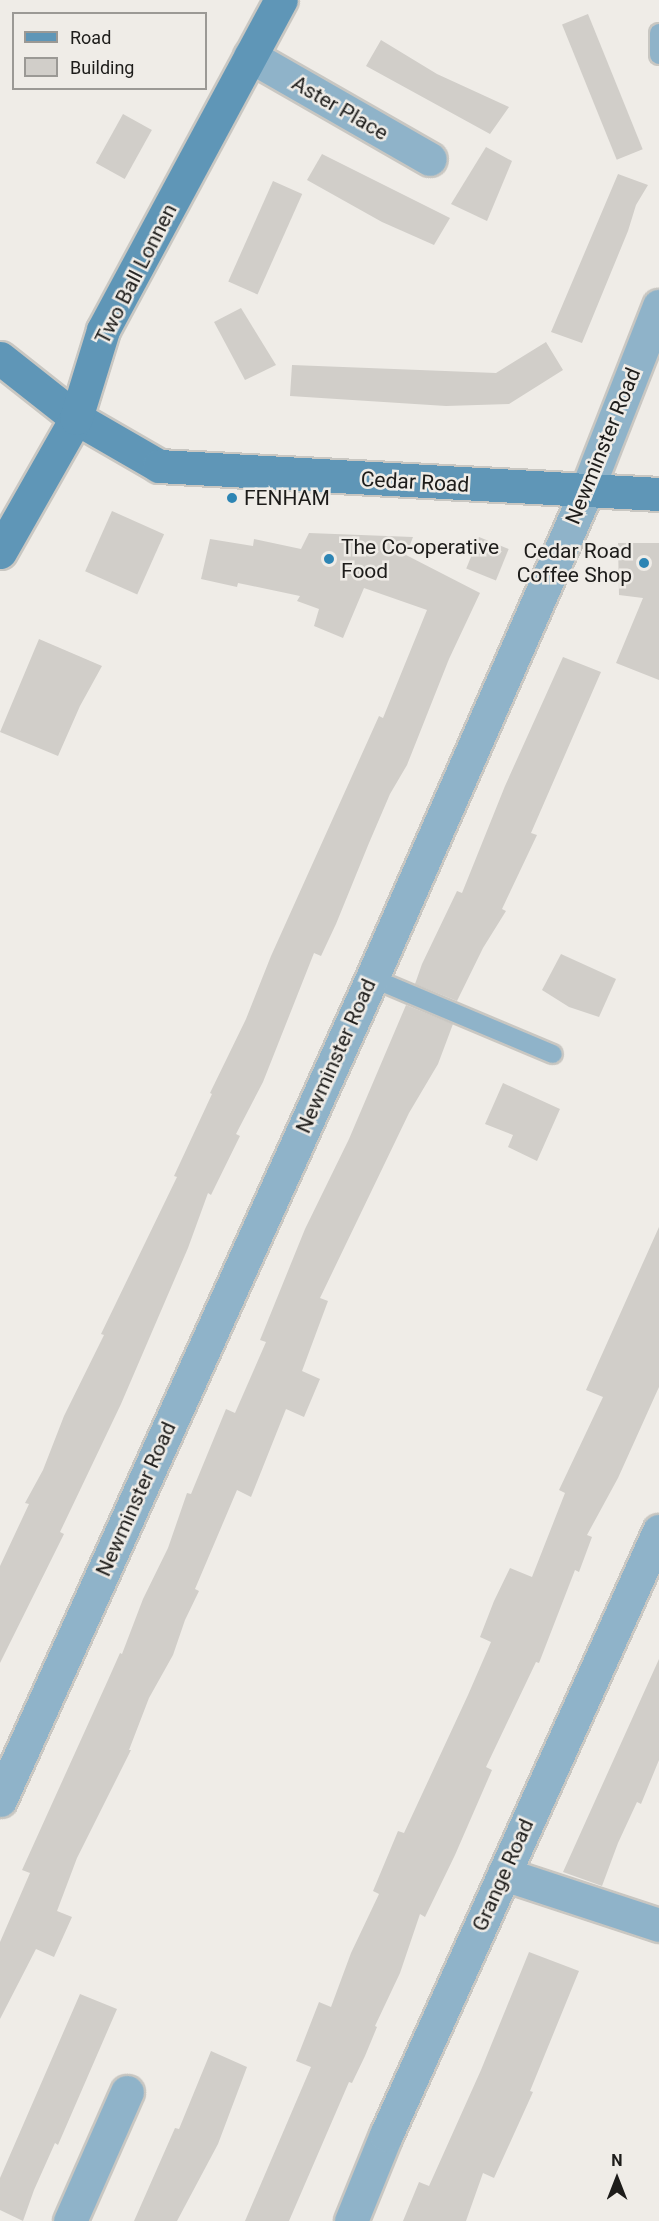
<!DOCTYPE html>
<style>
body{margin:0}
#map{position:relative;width:659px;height:2221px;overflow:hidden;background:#efece7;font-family:Roboto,sans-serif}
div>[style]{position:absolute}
.building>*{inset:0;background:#d1cec9;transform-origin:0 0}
.roads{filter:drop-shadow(2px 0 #c9c7c2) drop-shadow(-2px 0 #c9c7c2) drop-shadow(0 2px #c9c7c2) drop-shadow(0 -2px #c9c7c2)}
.lane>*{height:18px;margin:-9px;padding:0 9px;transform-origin:9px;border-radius:9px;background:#8fb3c9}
.street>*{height:33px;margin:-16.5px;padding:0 16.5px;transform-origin:16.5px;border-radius:16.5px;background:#8fb3c9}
.secondary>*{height:33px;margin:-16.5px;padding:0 16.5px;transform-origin:16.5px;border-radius:16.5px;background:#5f96b7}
.dots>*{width:16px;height:16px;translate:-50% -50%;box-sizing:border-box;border:3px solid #efece7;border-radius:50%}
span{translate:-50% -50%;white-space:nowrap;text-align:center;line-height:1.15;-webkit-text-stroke:5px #efece7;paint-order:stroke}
.street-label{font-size:21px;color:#1d1c1a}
.poi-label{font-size:21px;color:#1d1c1a}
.left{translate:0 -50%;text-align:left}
.right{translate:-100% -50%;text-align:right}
.legend{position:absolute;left:12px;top:12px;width:195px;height:78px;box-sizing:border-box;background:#efece7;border:2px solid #9b9995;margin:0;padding:8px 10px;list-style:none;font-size:18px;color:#1d1c1a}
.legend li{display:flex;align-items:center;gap:12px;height:30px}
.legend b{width:30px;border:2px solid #9b9995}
.north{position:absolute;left:587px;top:2149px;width:60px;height:60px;-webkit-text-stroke:4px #efece7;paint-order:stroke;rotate:0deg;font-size:16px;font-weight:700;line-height:24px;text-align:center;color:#1d1c1a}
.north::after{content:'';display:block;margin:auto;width:21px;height:27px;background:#1d1c1a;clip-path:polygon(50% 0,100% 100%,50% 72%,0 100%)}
</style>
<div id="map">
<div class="building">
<div style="left:588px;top:14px;width:146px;height:28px;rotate:68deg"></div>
<div style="clip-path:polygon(381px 40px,437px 74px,509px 107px,490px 134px,366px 66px)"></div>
<div style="left:123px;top:114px;width:33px;height:56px;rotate:29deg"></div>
<div style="clip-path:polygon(486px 147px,512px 161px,487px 221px,451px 204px)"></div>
<div style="clip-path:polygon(322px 154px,450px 218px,434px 245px,382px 222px,307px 180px)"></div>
<div style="clip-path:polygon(618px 174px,648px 185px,636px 205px,628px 231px,582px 343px,551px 332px)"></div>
<div style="left:273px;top:181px;width:32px;height:110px;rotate:24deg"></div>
<div style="clip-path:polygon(241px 308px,276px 365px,245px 380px,214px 322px)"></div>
<div style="clip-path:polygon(546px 342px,563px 370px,509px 404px,446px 406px,290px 396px,292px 365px,496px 373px)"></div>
<div style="left:112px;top:511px;width:57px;height:66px;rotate:24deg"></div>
<div style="clip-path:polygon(309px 533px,413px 537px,406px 555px,480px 593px,449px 659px,407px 765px,390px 794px,369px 843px,336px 924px,321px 956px,314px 953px,263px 1082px,236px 1134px,240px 1136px,211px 1195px,208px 1193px,188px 1248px,121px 1404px,60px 1532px,64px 1534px,0 1663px,0 1566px,29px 1504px,25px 1503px,43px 1470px,64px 1416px,104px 1335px,101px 1334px,177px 1177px,174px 1176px,212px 1094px,210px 1093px,246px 1019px,271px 956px,379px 716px,383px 718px,427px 610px,364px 588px,343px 638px,314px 626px,319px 609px,297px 601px,300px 596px,238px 583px,237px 587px,201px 579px,210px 539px,253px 546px,254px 539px,301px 549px)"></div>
<div style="left:479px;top:537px;width:32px;height:34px;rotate:22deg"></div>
<div style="clip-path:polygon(618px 543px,659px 543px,659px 680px,616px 663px,643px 598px,619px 595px)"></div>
<div style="clip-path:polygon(39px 639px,102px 666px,80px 706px,58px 756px,0 732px)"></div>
<div style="clip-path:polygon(563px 657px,601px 672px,531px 833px,537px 835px,502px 909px,506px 911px,483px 948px,457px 1001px,415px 984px,422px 964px,457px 891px,462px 893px,505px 786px)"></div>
<div style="clip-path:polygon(561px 954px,616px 979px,599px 1017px,569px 1007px,542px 990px)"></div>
<div style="clip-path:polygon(406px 1005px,453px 1024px,438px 1064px,409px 1113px,320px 1298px,328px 1301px,302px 1371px,320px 1379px,304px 1417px,286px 1409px,251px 1497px,237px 1490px,195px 1589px,199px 1591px,185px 1620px,173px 1655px,149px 1698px,129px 1750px,131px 1750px,77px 1858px,57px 1911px,72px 1917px,54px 1957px,36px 1949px,0 2019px,0 1942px,30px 1873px,22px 1870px,108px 1680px,120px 1653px,122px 1654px,143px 1599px,168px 1548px,187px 1493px,191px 1494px,226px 1409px,235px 1413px,266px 1342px,260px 1340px,305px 1229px,349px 1139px)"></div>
<div style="clip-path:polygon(503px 1083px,560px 1109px,537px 1161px,508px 1147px,513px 1135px,485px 1124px)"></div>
<div style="clip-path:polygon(659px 1227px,659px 1387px,618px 1478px,587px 1535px,592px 1537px,579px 1572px,575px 1570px,539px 1663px,536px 1662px,486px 1767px,492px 1770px,455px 1855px,425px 1917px,420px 1914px,400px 1973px,375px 2026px,377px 2027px,365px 2056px,352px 2083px,349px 2082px,289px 2221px,245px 2221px,311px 2067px,296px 2061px,319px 2002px,331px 2007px,351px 1953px,379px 1894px,373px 1891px,398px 1831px,404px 1833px,468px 1695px,491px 1642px,480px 1637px,494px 1601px,510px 1568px,532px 1577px,565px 1493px,559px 1490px,603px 1397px,586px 1390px)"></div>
<div style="clip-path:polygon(659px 1659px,659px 1760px,641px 1804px,637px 1802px,618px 1843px,602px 1886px,563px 1872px)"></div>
<div style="clip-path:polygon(529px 1952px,579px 1971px,530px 2091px,533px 2092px,494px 2178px,483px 2173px,466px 2221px,403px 2221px,419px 2182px,429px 2186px,481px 2070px)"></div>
<div style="clip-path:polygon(80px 1994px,117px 2009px,58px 2145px,55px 2143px,34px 2190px,23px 2221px,0 2210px,0 2178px)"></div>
<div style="clip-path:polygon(211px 2051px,247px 2067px,218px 2144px,177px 2221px,134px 2221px,175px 2128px,179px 2129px)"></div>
</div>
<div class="roads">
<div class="lane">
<div style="left:659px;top:33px;width:22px;rotate:90deg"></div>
<div style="left:372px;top:978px;width:196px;rotate:22.8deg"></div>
</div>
<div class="street">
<div style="left:250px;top:56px;width:207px;rotate:29.8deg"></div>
<div style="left:0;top:1800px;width:902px;rotate:-65.65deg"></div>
<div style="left:372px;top:978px;width:531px;rotate:-66.23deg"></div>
<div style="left:586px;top:492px;width:200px;rotate:-68.6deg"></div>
<div style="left:504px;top:1874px;width:163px;rotate:18.2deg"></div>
<div style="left:70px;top:2221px;width:141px;rotate:-66.2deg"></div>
<div style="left:351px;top:2221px;width:93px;rotate:-67.9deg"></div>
<div style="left:386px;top:2135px;width:663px;rotate:-65.68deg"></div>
</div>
<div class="secondary">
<div style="left:0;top:358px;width:97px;rotate:38.3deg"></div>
<div style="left:76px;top:418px;width:96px;rotate:30deg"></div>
<div style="left:159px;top:466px;width:501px;rotate:3.21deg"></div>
<div style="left:0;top:552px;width:154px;rotate:-60.4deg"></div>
<div style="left:76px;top:418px;width:92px;rotate:-72.9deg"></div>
<div style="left:103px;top:330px;width:375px;rotate:-61.7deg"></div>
</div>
</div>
<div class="dots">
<div style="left:232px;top:498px;background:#2d85b4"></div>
<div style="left:329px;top:559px;background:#2d85b4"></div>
<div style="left:644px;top:563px;background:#2d85b4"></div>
</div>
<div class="street-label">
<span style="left:340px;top:108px;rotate:30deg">Aster Place</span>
<span style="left:136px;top:274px;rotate:-63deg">Two Ball Lonnen</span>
<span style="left:603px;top:446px;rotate:-68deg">Newminster Road</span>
<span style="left:415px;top:482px;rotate:3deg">Cedar Road</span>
<span style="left:336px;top:1056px;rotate:-66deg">Newminster Road</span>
<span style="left:136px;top:1499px;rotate:-66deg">Newminster Road</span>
<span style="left:503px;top:1875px;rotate:-66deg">Grange Road</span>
</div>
<div class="poi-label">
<span class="left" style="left:244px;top:498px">FENHAM</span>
<span class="left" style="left:341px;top:559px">The Co-operative<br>Food</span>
<span class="right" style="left:632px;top:563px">Cedar Road<br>Coffee Shop</span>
</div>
<ul class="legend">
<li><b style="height:8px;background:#5f96b7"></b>Road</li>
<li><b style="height:16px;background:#d1cec9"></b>Building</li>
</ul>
<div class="north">N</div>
</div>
